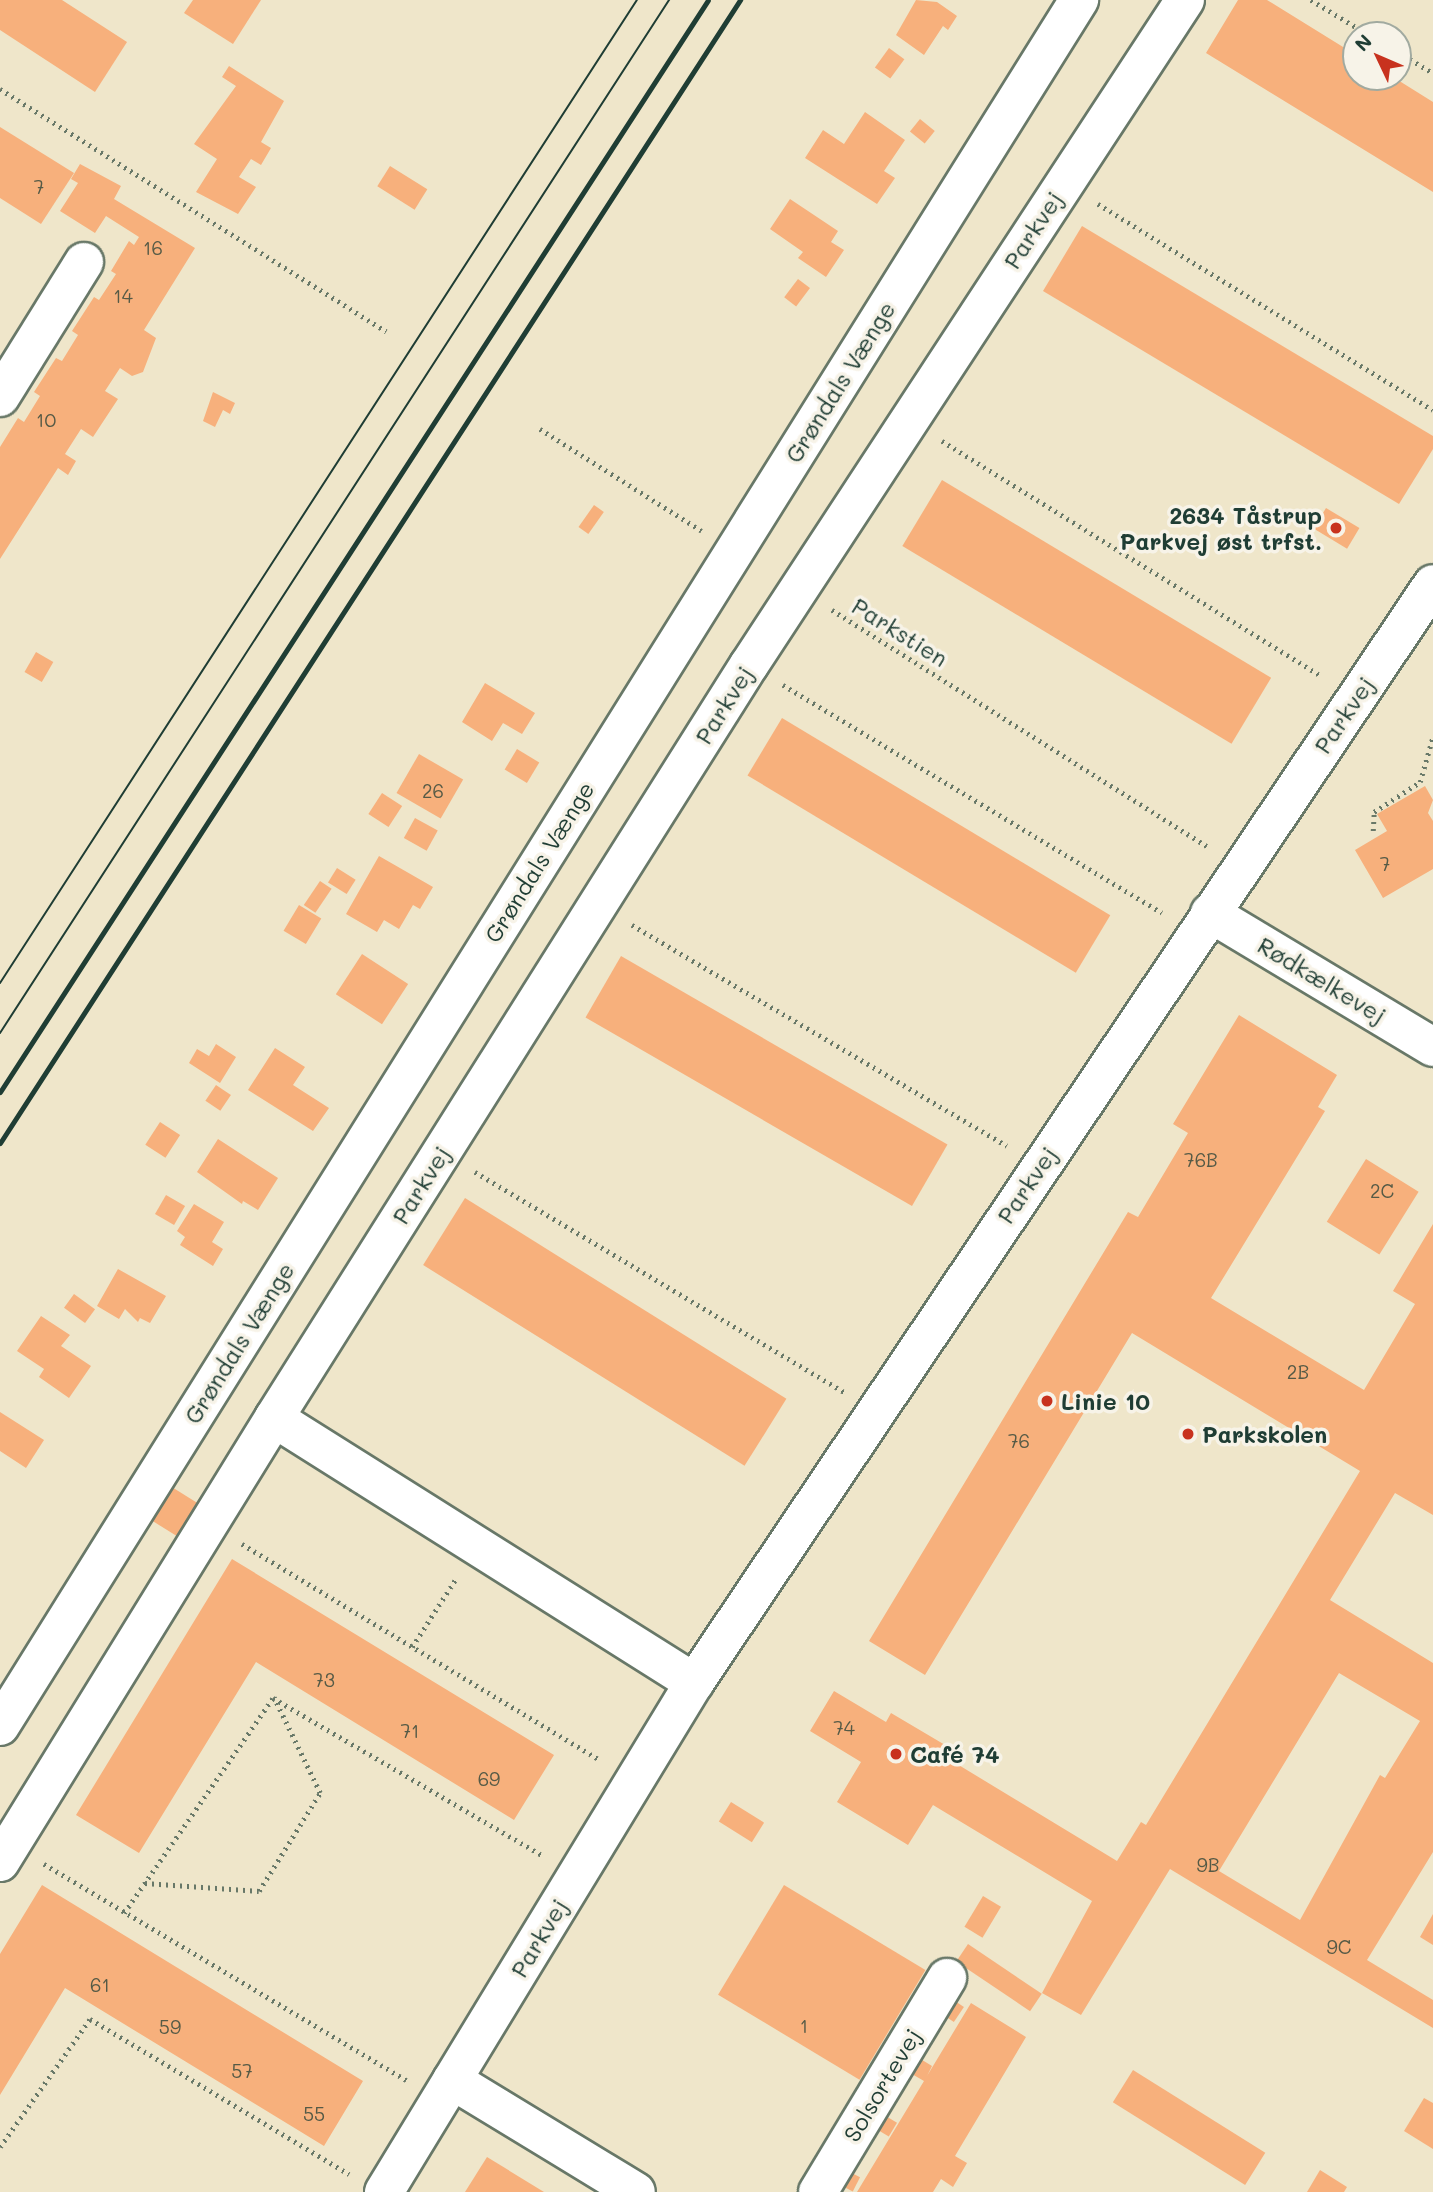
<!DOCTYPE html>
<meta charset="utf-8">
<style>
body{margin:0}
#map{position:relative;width:1433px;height:2192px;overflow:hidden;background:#efe6ca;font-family:Mali,sans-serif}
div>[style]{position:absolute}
.building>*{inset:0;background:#f7b07c;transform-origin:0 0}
.path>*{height:4.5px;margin-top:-2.25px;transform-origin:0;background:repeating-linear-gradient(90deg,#687868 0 2px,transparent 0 7px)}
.roads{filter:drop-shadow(2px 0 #687868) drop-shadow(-2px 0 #687868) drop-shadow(0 2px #687868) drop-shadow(0 -2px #687868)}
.minor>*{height:38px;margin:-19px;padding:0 19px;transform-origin:19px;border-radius:19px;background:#fff}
.tram>*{height:2px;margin:-1px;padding:0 1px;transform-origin:1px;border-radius:1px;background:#1f3d34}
.rail>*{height:5px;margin:-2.5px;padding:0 2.5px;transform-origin:2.5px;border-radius:2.5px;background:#1f3d34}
.dots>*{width:19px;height:19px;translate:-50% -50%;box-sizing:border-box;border:4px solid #f7f3e8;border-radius:50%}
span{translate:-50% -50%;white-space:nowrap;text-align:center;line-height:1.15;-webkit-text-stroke:7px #f7f3e8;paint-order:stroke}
.number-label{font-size:19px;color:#555a46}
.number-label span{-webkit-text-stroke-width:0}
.street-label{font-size:23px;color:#1f3d34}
.poi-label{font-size:23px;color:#1f3d34;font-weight:700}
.right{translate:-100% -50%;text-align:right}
.left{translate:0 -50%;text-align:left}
.north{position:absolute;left:1342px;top:21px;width:70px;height:70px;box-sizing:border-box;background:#f7f3e8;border:2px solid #a1aaa0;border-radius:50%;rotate:314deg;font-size:19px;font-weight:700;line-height:28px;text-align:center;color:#1f3d34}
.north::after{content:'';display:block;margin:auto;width:24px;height:32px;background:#c8321e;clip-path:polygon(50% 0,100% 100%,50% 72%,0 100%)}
</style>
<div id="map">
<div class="building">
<div style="clip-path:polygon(0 0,62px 0,127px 42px,95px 92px,0 30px)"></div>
<div style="clip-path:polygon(193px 0,261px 0,233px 44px,184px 13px)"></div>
<div style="clip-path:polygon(916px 0,937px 2px,957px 16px,948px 30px,943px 26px,924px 55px,896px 35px)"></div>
<div style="clip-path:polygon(1238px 0,1267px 0,1356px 55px,1356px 77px,1393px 77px,1433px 102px,1433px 192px,1206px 53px)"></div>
<div style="left:889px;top:48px;width:19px;height:24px;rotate:36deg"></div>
<div style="clip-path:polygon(229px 66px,284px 101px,261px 142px,271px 148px,261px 165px,251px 159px,239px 177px,256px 187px,238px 214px,196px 192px,217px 159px,194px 144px,236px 86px,222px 77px)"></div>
<div style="clip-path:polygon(865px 112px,905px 140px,884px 171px,895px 178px,877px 204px,805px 158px,823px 130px,844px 144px)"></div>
<div style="left:920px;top:119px;width:19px;height:16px;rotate:39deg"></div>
<div style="clip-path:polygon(0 127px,74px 173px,41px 224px,0 198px)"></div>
<div style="clip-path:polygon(80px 164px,121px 186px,114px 199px,195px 248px,144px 330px,156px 338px,143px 372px,132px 376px,120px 368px,105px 391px,118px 399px,93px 437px,81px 429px,65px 454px,76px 461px,68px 475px,58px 468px,0 559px,0 447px,18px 418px,24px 422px,40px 396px,34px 392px,56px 358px,62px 361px,78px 335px,72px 331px,94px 297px,99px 300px,116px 274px,111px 271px,129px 241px,134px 245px,139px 237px,106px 216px,95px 233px,60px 211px,78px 183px,71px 179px)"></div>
<div style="left:390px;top:166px;width:44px;height:24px;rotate:32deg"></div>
<div style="clip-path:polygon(790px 199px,838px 231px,831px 242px,844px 250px,826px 277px,798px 258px,803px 252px,770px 229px)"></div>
<div style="clip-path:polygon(1082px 226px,1433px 436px,1433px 449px,1399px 504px,1043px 291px)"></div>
<div style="left:798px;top:279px;width:15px;height:23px;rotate:37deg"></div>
<div style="clip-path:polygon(213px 392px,235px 403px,230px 414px,223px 410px,215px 427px,203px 421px)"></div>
<div style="left:942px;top:480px;width:384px;height:77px;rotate:31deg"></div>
<div style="left:594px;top:505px;width:12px;height:27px;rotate:35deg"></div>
<div style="left:1326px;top:508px;width:39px;height:24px;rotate:31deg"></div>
<div style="left:36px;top:652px;width:20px;height:23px;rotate:30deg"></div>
<div style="clip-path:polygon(485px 683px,535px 713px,522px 734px,503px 723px,492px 741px,462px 722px)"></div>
<div style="left:782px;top:718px;width:383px;height:67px;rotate:31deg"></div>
<div style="left:517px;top:749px;width:26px;height:24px;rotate:31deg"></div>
<div style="left:419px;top:754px;width:51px;height:45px;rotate:30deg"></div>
<div style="clip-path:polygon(1425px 786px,1433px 800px,1428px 813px,1433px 821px,1433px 869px,1383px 898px,1355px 850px,1387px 831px,1377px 814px)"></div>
<div style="left:382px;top:793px;width:24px;height:25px;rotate:33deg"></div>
<div style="left:415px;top:818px;width:26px;height:23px;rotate:29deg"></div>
<div style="clip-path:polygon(379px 856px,433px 887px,420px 909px,413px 905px,399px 929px,384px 920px,377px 932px,346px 914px)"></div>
<div style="left:337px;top:868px;width:22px;height:17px;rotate:32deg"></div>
<div style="left:320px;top:881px;width:14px;height:29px;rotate:34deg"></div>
<div style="left:299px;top:905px;width:26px;height:30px;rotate:31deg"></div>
<div style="left:362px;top:954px;width:55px;height:48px;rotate:33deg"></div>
<div style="left:621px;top:956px;width:377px;height:71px;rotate:30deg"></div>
<div style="clip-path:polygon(evenodd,1239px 1015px,1337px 1075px,1318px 1107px,1325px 1111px,1211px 1298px,1364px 1390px,1415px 1304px,1393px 1291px,1433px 1224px,1433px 1515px,1395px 1493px,1330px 1600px,1433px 1663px,1433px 1852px,1367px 1960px,1433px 2000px,1433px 2028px,1170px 1869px,1081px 2015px,1042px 1993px,1092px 1901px,933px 1805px,908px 1845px,837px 1802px,861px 1762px,810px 1731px,834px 1691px,886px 1722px,891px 1713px,962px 1755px,957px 1764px,1117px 1861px,1141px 1822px,1146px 1825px,1360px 1471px,1132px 1333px,925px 1675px,869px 1641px,1128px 1212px,1138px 1217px,1188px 1133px,1173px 1124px,1239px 1015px,1339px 1673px,1420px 1721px,1385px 1778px,1380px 1775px,1300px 1920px,1219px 1871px,1339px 1673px)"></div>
<div style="clip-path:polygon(216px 1044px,236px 1057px,220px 1083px,189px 1063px,197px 1049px,209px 1056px)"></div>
<div style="clip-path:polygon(275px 1048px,305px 1067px,293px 1085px,329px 1108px,313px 1131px,248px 1090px)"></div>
<div style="left:216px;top:1085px;width:18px;height:19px;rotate:34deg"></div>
<div style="left:160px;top:1122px;width:24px;height:27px;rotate:33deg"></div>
<div style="clip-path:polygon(218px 1139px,278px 1178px,258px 1210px,243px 1201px,242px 1204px,197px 1172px)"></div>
<div style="left:1366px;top:1159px;width:62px;height:74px;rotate:32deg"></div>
<div style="left:166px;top:1195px;width:22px;height:22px;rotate:30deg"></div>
<div style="left:465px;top:1198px;width:379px;height:79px;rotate:32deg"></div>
<div style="clip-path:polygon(194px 1204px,224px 1222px,212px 1242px,223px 1249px,213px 1266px,180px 1245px,185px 1237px,177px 1231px)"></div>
<div style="clip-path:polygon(118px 1269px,166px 1296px,150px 1323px,140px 1318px,138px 1322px,125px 1309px,119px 1319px,97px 1306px)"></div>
<div style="left:74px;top:1294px;width:26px;height:17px;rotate:36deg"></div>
<div style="clip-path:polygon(41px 1316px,70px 1335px,61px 1346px,91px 1366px,69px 1398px,39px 1377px,44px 1369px,17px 1351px)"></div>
<div style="clip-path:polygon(0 1412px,44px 1440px,26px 1468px,0 1451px)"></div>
<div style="left:167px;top:1484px;width:41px;height:39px;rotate:32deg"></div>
<div style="clip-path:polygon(232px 1559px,554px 1755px,514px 1820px,256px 1662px,139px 1853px,76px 1815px)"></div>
<div style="left:731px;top:1802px;width:39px;height:23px;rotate:32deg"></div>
<div style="clip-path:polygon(42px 1885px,363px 2081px,324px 2146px,65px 1988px,0 2095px,0 1954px)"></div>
<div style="left:784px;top:1885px;width:165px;height:128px;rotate:31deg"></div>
<div style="left:983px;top:1896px;width:21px;height:36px;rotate:31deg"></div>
<div style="clip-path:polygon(1433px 1914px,1433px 1945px,1420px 1937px)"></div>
<div style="left:968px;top:1944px;width:89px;height:21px;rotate:34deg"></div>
<div style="left:949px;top:1997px;width:18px;height:18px;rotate:34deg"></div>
<div style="clip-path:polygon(971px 2003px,1026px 2037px,955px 2156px,967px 2163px,953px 2187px,941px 2179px,933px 2192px,857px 2192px,924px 2081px,905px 2070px,914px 2055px,932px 2066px,927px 2076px)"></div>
<div style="left:1133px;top:2070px;width:156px;height:38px;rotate:32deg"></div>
<div style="clip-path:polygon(1424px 2098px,1433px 2103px,1433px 2149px,1404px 2131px)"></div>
<div style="left:879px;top:2112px;width:21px;height:16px;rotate:31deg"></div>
<div style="clip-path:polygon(487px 2157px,544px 2192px,465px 2192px)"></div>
<div style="left:844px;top:2169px;width:18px;height:16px;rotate:27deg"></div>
<div style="clip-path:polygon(1320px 2170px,1347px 2187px,1344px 2192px,1307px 2192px)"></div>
</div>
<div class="path">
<div style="left:1311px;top:0;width:68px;rotate:31.1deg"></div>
<div style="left:1398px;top:52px;width:41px;rotate:31deg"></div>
<div style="left:0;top:89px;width:456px;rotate:32.1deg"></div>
<div style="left:1098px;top:204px;width:393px;rotate:31.6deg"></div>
<div style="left:540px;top:429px;width:191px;rotate:32.2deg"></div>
<div style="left:942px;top:441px;width:446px;rotate:31.8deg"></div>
<div style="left:832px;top:610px;width:443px;rotate:32.2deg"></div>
<div style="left:783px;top:685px;width:442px;rotate:31deg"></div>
<div style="left:1373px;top:831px;width:19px;rotate:-87deg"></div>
<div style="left:1374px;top:812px;width:55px;rotate:-33.1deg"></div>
<div style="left:1420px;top:782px;width:48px;rotate:-74.2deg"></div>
<div style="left:632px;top:925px;width:435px;rotate:30.5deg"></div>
<div style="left:475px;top:1172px;width:430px;rotate:30.8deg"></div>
<div style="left:242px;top:1544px;width:418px;rotate:31.1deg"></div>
<div style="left:412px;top:1647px;width:80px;rotate:-57.3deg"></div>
<div style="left:44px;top:1864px;width:422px;rotate:30.8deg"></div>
<div style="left:145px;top:1883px;width:114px;rotate:4deg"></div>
<div style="left:259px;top:1891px;width:115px;rotate:-58.1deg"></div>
<div style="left:320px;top:1793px;width:106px;rotate:-115.8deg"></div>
<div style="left:124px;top:1913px;width:262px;rotate:-55.3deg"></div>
<div style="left:273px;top:1698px;width:311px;rotate:30.3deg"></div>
<div style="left:0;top:2147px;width:156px;rotate:-54.9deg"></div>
<div style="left:90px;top:2019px;width:302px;rotate:30.9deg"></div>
</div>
<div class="roads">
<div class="minor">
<div style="left:0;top:397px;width:159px;rotate:-58.1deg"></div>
<div style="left:1210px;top:913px;width:260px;rotate:31deg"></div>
<div style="left:274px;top:1418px;width:497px;rotate:32.2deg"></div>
<div style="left:0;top:1726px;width:2036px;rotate:-57.99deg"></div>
<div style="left:0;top:1862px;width:522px;rotate:-58.32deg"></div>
<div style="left:274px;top:1418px;width:890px;rotate:-57.76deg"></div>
<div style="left:749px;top:665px;width:795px;rotate:-56.75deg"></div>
<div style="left:452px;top:2080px;width:215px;rotate:31.3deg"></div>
<div style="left:384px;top:2192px;width:596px;rotate:-58.66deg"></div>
<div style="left:694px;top:1683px;width:1324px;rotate:-56.08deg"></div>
<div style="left:818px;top:2192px;width:250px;rotate:-58.9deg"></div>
</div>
</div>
<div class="tram">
<div style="left:0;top:983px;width:1171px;rotate:-57.06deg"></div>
<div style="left:0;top:1033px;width:1231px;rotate:-57.07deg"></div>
</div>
<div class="rail">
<div style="left:0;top:1092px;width:1301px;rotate:-57.04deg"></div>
<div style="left:0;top:1143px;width:1362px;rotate:-57.08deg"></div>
</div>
<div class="dots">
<div style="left:1336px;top:528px;background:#c8321e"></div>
<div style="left:1047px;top:1401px;background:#c8321e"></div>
<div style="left:1188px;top:1434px;background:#c8321e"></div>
<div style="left:896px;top:1754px;background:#c8321e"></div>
</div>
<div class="number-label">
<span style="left:39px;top:187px">7</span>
<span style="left:153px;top:248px">16</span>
<span style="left:123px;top:296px">14</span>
<span style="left:46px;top:420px">10</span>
<span style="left:433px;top:791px">26</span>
<span style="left:1385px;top:864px">7</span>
<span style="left:1201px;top:1160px">76B</span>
<span style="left:1382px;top:1191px">2C</span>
<span style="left:1298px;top:1372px">2B</span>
<span style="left:1019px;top:1441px">76</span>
<span style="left:324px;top:1680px">73</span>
<span style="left:844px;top:1728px">74</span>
<span style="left:410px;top:1731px">71</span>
<span style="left:489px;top:1779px">69</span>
<span style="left:1208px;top:1865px">9B</span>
<span style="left:1339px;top:1947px">9C</span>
<span style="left:100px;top:1985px">61</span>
<span style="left:804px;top:2026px">1</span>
<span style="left:170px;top:2027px">59</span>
<span style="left:242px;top:2071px">57</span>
<span style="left:314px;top:2114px">55</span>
</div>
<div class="street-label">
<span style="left:1033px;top:230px;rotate:-57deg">Parkvej</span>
<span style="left:840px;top:382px;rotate:-58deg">Grøndals Vænge</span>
<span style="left:900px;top:632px;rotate:32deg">Parkstien</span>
<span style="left:724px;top:705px;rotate:-58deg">Parkvej</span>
<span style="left:1344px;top:715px;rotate:-56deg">Parkvej</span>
<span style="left:539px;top:862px;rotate:-58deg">Grøndals Vænge</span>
<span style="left:1322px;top:980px;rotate:31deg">Rødkælkevej</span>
<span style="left:421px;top:1185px;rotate:-58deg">Parkvej</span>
<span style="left:1027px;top:1185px;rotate:-56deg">Parkvej</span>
<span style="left:239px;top:1343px;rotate:-58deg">Grøndals Vænge</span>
<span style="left:539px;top:1938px;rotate:-59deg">Parkvej</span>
<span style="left:882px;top:2085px;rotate:-59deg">Solsortevej</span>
</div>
<div class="poi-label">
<span class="right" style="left:1322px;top:528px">2634 Tåstrup<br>Parkvej øst trfst.</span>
<span class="left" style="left:1061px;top:1401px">Linie 10</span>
<span class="left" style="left:1202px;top:1434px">Parkskolen</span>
<span class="left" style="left:910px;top:1754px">Café 74</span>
</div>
<div class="north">N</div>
</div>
